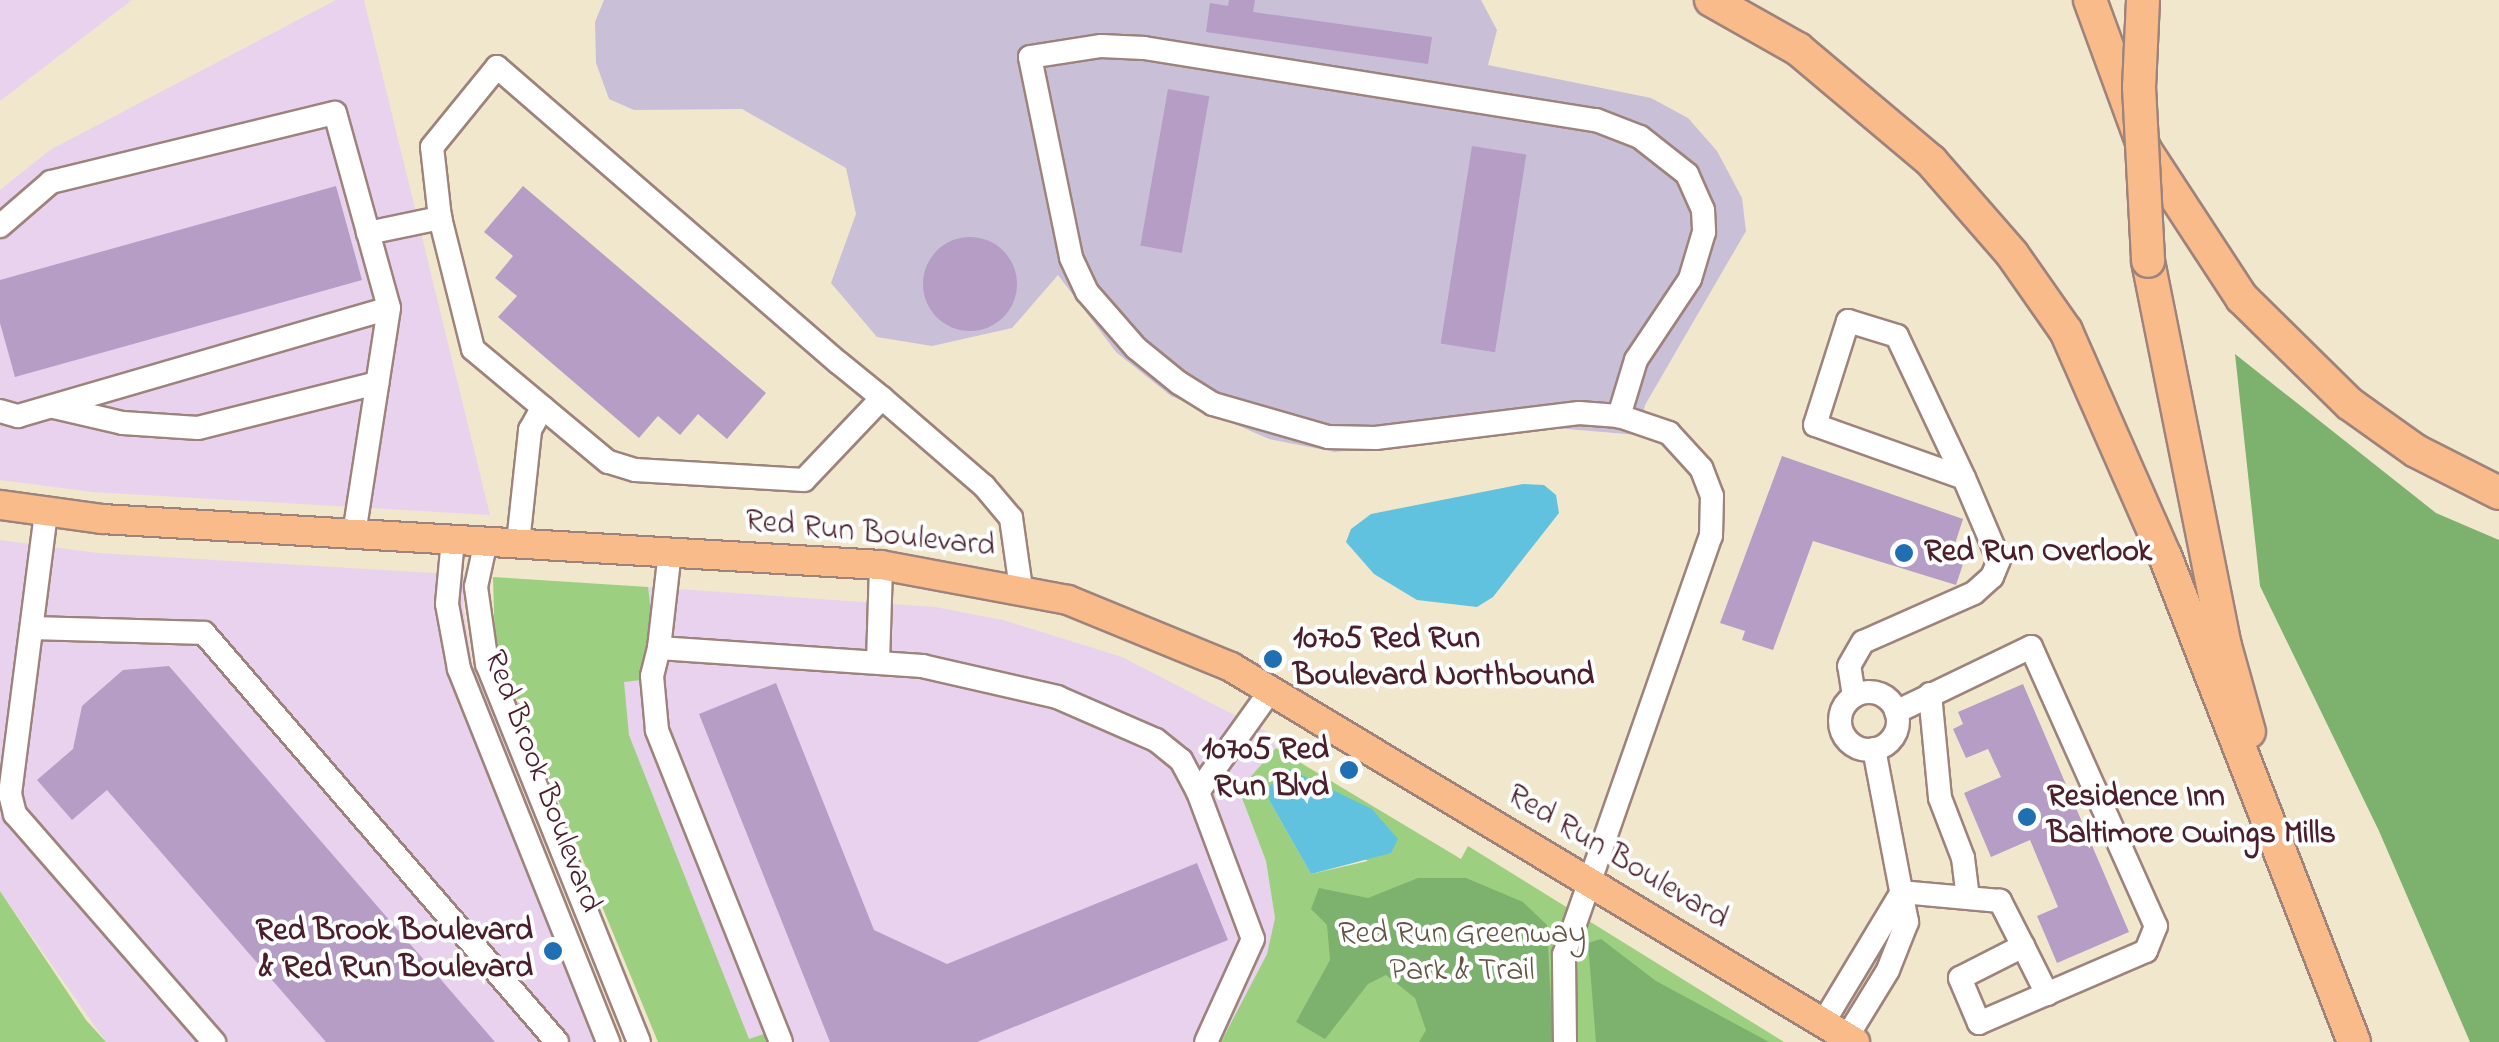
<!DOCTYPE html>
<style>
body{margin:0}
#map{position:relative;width:2499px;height:1042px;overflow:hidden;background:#f1e7cd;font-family:"Indie Flower",sans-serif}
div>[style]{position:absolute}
.built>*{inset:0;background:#e8d2ee}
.industrial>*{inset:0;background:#c9bfd7}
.green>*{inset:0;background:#9ccf7f}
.forest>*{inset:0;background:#7db26e}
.water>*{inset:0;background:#60c2de}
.building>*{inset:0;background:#b69dc6;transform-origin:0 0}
.round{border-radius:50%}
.roads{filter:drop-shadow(2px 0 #9e837c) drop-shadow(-2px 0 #9e837c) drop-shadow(0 2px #9e837c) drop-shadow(0 -2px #9e837c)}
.minor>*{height:22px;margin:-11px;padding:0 11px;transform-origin:11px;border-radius:11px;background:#fff}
.minor>.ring{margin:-11px;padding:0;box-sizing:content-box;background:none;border:22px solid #fff;border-radius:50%}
.major>*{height:28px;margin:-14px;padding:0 14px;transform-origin:14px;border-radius:14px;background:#fabb8b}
.highway>*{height:32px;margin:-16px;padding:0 16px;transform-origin:16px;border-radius:16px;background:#fabb8b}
.bridges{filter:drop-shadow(2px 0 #9e837c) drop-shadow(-2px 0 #9e837c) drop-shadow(0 2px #9e837c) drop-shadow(0 -2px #9e837c)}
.highway-bridge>*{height:32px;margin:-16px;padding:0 16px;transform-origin:16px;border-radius:16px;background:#fabb8b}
.dots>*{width:28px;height:28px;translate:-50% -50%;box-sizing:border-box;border:5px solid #fff;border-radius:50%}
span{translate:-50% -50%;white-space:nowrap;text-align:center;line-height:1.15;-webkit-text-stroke:8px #fff;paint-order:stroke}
.street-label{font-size:32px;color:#4a1f2b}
.poi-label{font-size:32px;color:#4a1f2b;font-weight:700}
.left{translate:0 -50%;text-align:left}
.right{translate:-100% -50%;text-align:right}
.park-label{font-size:32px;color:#635444}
</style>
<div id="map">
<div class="built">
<div style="clip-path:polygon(0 0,132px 0,0 101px)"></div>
<div style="clip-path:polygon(336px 0,364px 0,490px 515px,92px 492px,0 480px,0 190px,50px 150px)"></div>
<div style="clip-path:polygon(0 540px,98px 553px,466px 575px,463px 606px,473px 666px,622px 1042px,106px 1042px,0 891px)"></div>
<div style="clip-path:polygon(648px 587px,935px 607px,1003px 620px,1122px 657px,1269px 733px,1276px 748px,1239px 790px,1266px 861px,1275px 918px,1267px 954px,1221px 1042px,767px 1042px,764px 1034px,749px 1040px,629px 735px,623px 681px,652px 619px)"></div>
</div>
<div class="industrial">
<div style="clip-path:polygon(604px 0,1481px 0,1497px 30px,1488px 65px,1651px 98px,1688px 118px,1717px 151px,1742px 198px,1746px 231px,1645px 405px,1638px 435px,1544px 427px,1335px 452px,1269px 439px,1171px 396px,1116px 352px,1058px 275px,1012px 328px,932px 346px,877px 337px,831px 283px,856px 214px,846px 168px,742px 109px,634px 110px,609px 99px,596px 63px,595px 22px)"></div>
</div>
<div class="green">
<div style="clip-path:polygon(493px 577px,648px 587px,652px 619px,641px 680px,624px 682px,629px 735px,749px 1039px,764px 1034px,767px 1042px,658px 1042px,495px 647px)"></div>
<div style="clip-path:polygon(evenodd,1276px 748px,1461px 859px,1468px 846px,1784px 1042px,1221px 1042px,1267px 954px,1275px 918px,1266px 861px,1239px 790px,1276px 748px,1269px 800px,1368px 861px,1311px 874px,1269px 800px)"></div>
<div style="clip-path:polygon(0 891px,86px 1020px,106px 1042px,0 1042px)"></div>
</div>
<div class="forest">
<div style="clip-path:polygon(2235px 354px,2436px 513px,2499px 540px,2499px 1042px,2470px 1042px,2379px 831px,2260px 586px)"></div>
<div style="clip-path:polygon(1418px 878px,1466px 878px,1523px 902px,1547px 925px,1553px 1042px,1419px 1042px,1426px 1030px,1415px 998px,1386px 975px,1368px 984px,1325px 1039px,1296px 1022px,1330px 960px,1327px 925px,1311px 909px,1319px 888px,1368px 898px)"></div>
<div style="clip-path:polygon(1601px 939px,1656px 981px,1769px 1042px,1596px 1042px,1588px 943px)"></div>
</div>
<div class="water">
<div style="clip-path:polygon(1523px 484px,1544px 485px,1556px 495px,1559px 513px,1493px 597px,1477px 607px,1417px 600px,1374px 574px,1346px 542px,1351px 529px,1371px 514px)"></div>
<div style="clip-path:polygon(1289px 769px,1372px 809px,1398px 839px,1391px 853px,1311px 874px,1269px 800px,1270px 786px)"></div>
</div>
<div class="building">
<div style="clip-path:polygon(1229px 0,1255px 0,1253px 12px,1432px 37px,1428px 64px,1206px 32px,1210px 3px,1228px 6px)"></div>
<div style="left:1168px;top:89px;width:42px;height:159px;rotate:10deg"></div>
<div style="left:1472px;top:146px;width:55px;height:200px;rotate:9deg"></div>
<div style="clip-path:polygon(336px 186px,362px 280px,15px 377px,0 323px,0 280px)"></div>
<div style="clip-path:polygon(523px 186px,766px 393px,727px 439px,698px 414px,680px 435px,658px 416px,639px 438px,498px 317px,517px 296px,495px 278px,513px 256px,484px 232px)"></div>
<div class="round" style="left:923px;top:237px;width:94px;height:94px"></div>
<div style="clip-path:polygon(1782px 456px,1963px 519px,1953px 550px,1966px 555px,1956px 585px,1813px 541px,1773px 650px,1742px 640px,1745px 631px,1720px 623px)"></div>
<div style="clip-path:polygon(169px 666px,495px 1042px,326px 1042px,107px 790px,72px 820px,37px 780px,73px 749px,82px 706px,123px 670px)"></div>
<div style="clip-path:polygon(776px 683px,874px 930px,947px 964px,1197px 863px,1228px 940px,977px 1042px,830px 1042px,699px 714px)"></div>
<div style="clip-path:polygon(2023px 684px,2129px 932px,2057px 963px,2037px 916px,2058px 907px,2030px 840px,1991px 857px,1964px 793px,2001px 777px,1988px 749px,1966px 758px,1953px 729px,1963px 724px,1958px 712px)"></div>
</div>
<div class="roads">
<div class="minor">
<div style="left:0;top:226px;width:67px;rotate:-40.8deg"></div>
<div style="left:51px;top:182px;width:292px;rotate:-13.7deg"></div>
<div style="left:335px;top:113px;width:202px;rotate:74.5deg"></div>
<div style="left:389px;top:308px;width:228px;rotate:98.8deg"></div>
<div style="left:368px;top:233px;width:74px;rotate:-11.8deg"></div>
<div style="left:882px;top:398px;width:113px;rotate:133.6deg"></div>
<div style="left:804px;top:480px;width:169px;rotate:-176.6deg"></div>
<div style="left:635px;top:470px;width:28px;rotate:-163deg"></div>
<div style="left:608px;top:462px;width:176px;rotate:-140.1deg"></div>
<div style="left:473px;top:349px;width:135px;rotate:-104.1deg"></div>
<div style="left:440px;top:218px;width:71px;rotate:-96.4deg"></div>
<div style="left:432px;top:147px;width:103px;rotate:-50.9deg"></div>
<div style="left:497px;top:67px;width:452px;rotate:40.9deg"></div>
<div style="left:839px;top:363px;width:55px;rotate:39.1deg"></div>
<div style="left:882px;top:398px;width:135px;rotate:40.8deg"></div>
<div style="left:984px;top:486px;width:42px;rotate:49.8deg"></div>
<div style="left:1011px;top:518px;width:71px;rotate:81.9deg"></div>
<div style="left:54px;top:407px;width:71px;rotate:13.1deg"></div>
<div style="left:123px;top:423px;width:75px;rotate:3.8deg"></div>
<div style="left:198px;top:428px;width:185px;rotate:-14.1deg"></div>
<div style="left:0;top:411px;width:19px;rotate:16deg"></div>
<div style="left:18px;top:416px;width:386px;rotate:-16.2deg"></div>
<div style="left:46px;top:513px;width:283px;rotate:97.3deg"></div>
<div style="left:10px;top:794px;width:21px;rotate:76deg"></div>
<div style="left:15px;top:814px;width:303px;rotate:48.9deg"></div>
<div style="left:453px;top:539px;width:65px;rotate:95.3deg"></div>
<div style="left:447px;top:604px;width:66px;rotate:79.5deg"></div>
<div style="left:459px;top:669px;width:402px;rotate:68.2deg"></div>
<div style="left:486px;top:541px;width:47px;rotate:102.3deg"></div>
<div style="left:476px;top:587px;width:78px;rotate:81.9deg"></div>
<div style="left:487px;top:664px;width:407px;rotate:68.1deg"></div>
<div style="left:518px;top:543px;width:114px;rotate:-83.9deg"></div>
<div style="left:530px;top:430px;width:26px;rotate:-61deg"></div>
<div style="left:34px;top:628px;width:170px;rotate:1.7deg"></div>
<div style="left:204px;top:633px;width:540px;rotate:49.2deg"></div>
<div style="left:659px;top:648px;width:97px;rotate:-83.5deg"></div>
<div style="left:878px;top:662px;width:97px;rotate:-88.2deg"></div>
<div class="ring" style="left:1840px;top:692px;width:36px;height:36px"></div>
<div style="left:1930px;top:694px;width:104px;rotate:84.5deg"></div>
<div style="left:1940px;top:798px;width:64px;rotate:69deg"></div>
<div style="left:1963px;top:858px;width:40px;rotate:82.9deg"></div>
<div style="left:1854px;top:696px;width:30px;rotate:-99deg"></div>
<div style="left:1849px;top:666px;width:28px;rotate:-60deg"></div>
<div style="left:1863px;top:642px;width:121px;rotate:-23.8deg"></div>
<div style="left:1974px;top:593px;width:24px;rotate:-42deg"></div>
<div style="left:1992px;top:577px;width:18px;rotate:-68deg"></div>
<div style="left:1999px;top:560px;width:89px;rotate:-113.1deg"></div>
<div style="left:1964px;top:478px;width:157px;rotate:-115.3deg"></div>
<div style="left:1897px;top:336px;width:51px;rotate:-163deg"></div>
<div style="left:1848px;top:321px;width:109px;rotate:107.6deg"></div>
<div style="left:1815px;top:425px;width:158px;rotate:19.6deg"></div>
<div style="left:1896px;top:712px;width:150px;rotate:-25.7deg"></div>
<div style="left:2031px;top:647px;width:306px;rotate:65.9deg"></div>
<div style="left:2156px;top:926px;width:27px;rotate:112deg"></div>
<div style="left:2146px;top:951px;width:182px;rotate:156.7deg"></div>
<div style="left:1979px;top:1023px;width:49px;rotate:-112.9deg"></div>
<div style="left:1960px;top:978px;width:71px;rotate:-26.9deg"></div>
<div style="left:2023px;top:946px;width:51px;rotate:-117.1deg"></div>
<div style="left:2000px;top:901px;width:98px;rotate:-174.8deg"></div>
<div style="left:1198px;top:792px;width:125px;rotate:-54.4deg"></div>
<div style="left:2023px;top:946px;width:54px;rotate:63.4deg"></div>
<div style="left:1823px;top:1023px;width:153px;rotate:-58.9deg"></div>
<div style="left:1847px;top:1037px;width:79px;rotate:-58.5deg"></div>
<div style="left:1888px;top:970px;width:52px;rotate:-68.4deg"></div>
<div style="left:1907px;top:922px;width:176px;rotate:-100.8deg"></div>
<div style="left:781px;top:1042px;width:336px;rotate:-111.7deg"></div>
<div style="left:657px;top:730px;width:54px;rotate:-95.3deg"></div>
<div style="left:652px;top:676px;width:29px;rotate:-76deg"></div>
<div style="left:659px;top:648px;width:264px;rotate:3.9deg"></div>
<div style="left:922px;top:666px;width:139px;rotate:12.9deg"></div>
<div style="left:1057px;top:697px;width:108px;rotate:23.5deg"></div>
<div style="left:1156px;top:740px;width:32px;rotate:39deg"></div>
<div style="left:1181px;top:760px;width:36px;rotate:62deg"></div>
<div style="left:1198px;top:792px;width:157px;rotate:69.5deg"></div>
<div style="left:1253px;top:939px;width:113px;rotate:114.5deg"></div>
<div style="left:1565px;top:1042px;width:87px;rotate:-90.7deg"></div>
<div style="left:1564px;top:955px;width:444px;rotate:-70.7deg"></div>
<div style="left:1711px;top:536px;width:40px;rotate:-88.6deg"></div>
<div style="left:1712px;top:496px;width:30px;rotate:-111deg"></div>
<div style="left:1701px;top:468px;width:47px;rotate:-132.4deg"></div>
<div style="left:1669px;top:433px;width:53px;rotate:-161.2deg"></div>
<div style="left:1619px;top:416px;width:40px;rotate:-175.7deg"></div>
<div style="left:1579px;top:413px;width:205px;rotate:173deg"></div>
<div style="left:1376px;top:438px;width:48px;rotate:-178.8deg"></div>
<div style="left:1328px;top:437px;width:120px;rotate:-164deg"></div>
<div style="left:1213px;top:404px;width:40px;rotate:-148deg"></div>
<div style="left:1179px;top:383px;width:55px;rotate:-140.9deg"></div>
<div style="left:1136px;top:348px;width:74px;rotate:-131.2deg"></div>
<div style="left:1087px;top:292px;width:38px;rotate:-115deg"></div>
<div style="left:1071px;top:257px;width:204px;rotate:-101.6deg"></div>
<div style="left:1030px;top:57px;width:72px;rotate:-8.8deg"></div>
<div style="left:1101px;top:46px;width:43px;rotate:2.7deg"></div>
<div style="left:1144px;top:48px;width:458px;rotate:9.1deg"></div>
<div style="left:1596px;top:120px;width:47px;rotate:21.1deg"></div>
<div style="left:1640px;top:137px;width:60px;rotate:38.2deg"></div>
<div style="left:1687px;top:174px;width:39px;rotate:66deg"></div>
<div style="left:1703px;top:210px;width:22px;rotate:87deg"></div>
<div style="left:1704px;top:232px;width:49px;rotate:106.6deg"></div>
<div style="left:1690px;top:279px;width:97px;rotate:123.7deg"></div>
<div style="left:1636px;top:360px;width:59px;rotate:106.9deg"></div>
</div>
<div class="major">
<div style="left:0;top:505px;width:103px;rotate:7.8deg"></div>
<div style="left:102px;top:519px;width:780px;rotate:3.38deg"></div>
<div style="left:881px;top:565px;width:190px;rotate:10.6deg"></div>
<div style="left:1068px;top:600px;width:176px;rotate:22.3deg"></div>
<div style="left:1231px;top:667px;width:728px;rotate:31deg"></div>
</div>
<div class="highway">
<div style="left:1711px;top:0;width:100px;rotate:29.4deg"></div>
<div style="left:1798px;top:49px;width:174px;rotate:40.1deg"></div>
<div style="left:1931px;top:161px;width:123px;rotate:48.9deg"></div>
<div style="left:2012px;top:254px;width:94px;rotate:55deg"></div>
<div style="left:2066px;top:331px;width:246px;rotate:66.3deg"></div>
<div style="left:2165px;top:556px;width:521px;rotate:68.75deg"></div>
<div style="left:2090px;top:0;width:160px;rotate:69.9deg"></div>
<div style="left:2145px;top:150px;width:177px;rotate:56.8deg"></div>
<div style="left:2242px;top:298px;width:151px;rotate:44.5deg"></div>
<div style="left:2350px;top:404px;width:81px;rotate:35.5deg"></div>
<div style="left:2416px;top:451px;width:93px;rotate:26.8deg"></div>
<div style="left:2148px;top:261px;width:393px;rotate:78.7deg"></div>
<div style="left:2225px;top:646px;width:89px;rotate:74.4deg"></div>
</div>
</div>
<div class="bridges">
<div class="highway-bridge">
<div style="left:2143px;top:0;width:87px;rotate:92.6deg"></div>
<div style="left:2139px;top:87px;width:174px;rotate:87deg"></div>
</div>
</div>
<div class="dots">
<div style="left:1904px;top:553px;background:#1f6fb2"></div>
<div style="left:1273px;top:659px;background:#1f6fb2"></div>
<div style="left:1349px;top:770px;background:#1f6fb2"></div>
<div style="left:2027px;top:817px;background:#1f6fb2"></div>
<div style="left:553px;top:951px;background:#1f6fb2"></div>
</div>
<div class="street-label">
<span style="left:870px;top:535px;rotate:6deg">Red Run Boulevard</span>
<span style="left:541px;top:782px;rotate:69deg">Red Brook Boulevard</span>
<span style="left:1617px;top:858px;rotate:31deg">Red Run Boulevard</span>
</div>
<div class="poi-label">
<span class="left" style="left:1924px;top:553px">Red Run Overlook</span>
<span class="left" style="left:1293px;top:659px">10705 Red Run<br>Boulevard Northbound</span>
<span class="right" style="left:1329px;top:770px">10705 Red<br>Run Blvd</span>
<span class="left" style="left:2047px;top:817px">Residence Inn<br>Baltimore Owings Mills</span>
<span class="right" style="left:533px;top:951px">Red Brook Boulevard<br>&amp; Red Run Boulevard</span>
</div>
<div class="park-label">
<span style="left:1462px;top:954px">Red Run Greenway<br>Park &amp; Trail</span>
</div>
</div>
